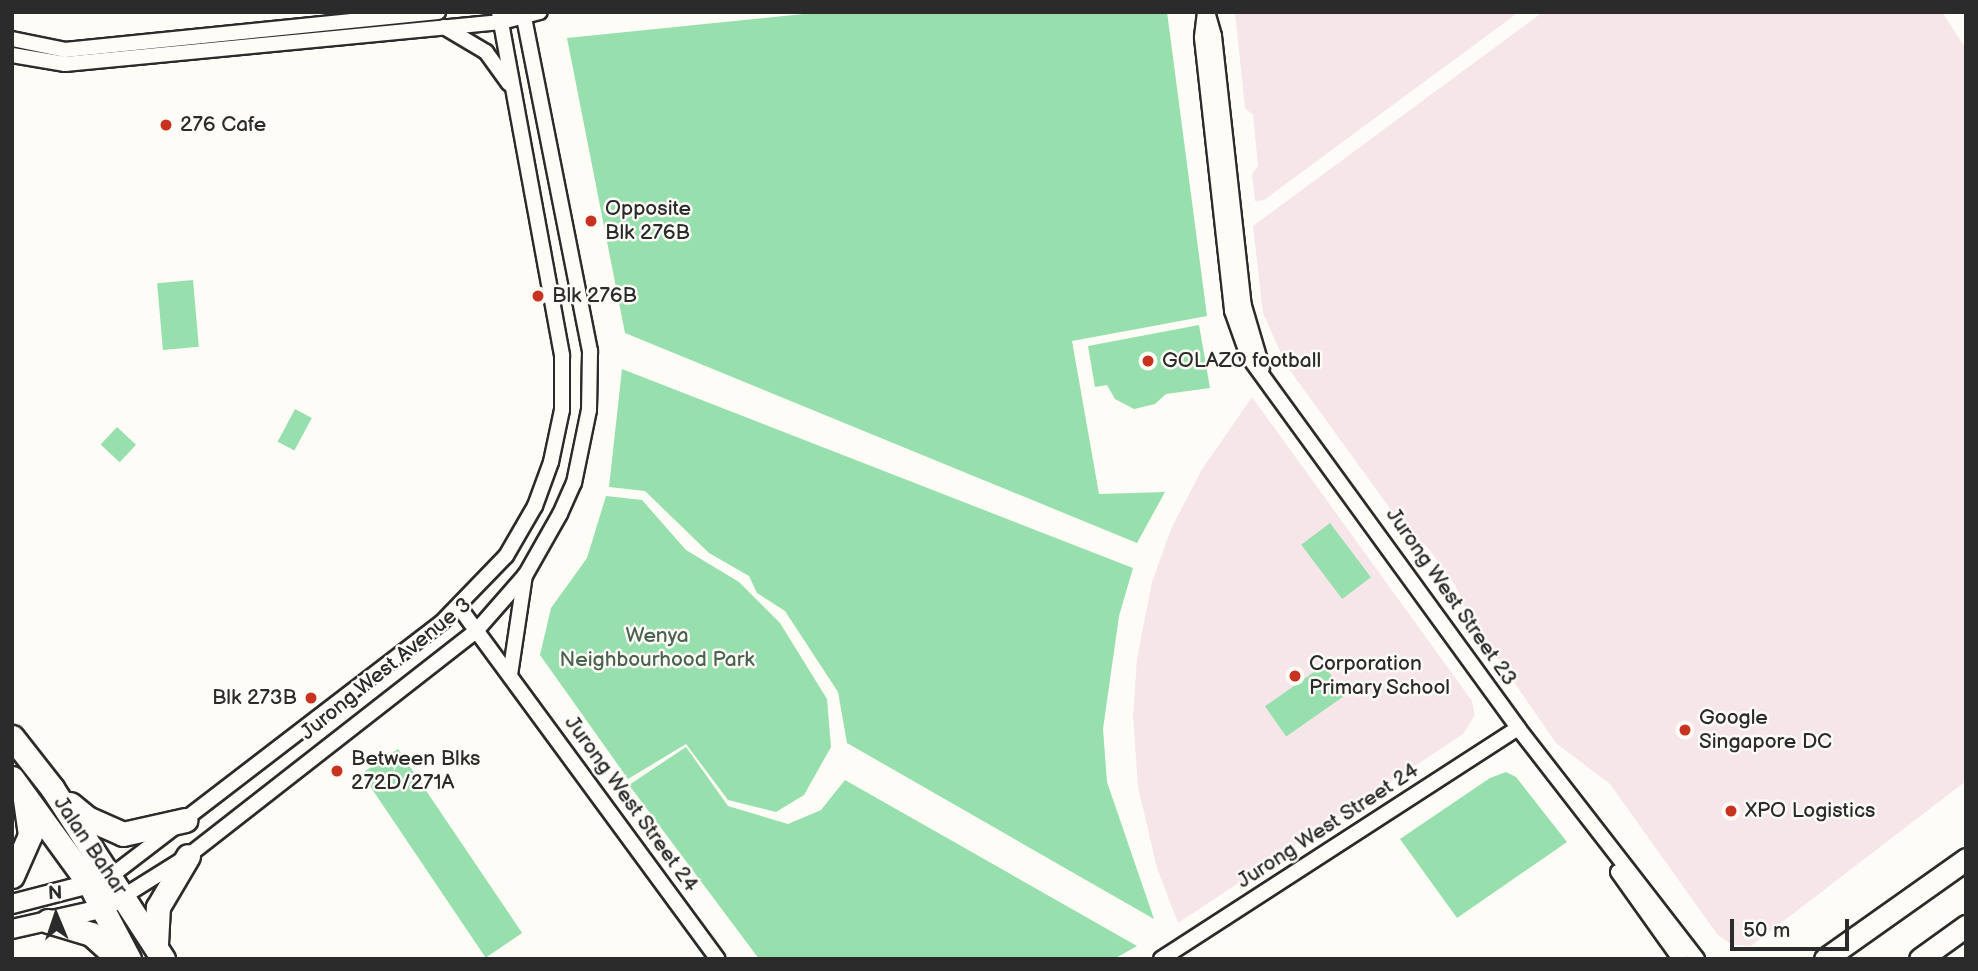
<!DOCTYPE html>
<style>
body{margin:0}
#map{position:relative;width:1978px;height:971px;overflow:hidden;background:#fdfcf7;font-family:"Balsamiq Sans",sans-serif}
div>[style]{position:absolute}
.built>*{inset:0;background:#f6e6ea}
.green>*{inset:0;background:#97dfad;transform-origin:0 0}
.roads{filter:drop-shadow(2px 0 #2b2b2b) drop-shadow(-2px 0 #2b2b2b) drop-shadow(0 2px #2b2b2b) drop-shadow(0 -2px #2b2b2b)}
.minor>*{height:14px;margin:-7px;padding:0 7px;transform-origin:7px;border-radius:7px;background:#fdfcf7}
.tertiary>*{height:18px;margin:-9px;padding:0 9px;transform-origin:9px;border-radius:9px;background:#fdfcf7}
.secondary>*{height:21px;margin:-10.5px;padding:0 10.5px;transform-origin:10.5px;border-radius:10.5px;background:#fdfcf7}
.primary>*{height:23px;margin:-11.5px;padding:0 11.5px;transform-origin:11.5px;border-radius:11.5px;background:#fdfcf7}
.dots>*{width:19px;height:19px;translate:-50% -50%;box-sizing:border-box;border:4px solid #fdfcf7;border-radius:50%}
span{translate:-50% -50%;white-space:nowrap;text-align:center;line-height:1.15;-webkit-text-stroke:5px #fdfcf7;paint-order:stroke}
.poi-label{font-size:21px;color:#2b2b2b}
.left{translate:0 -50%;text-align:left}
.right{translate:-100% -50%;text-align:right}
.street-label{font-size:21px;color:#2b2b2b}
.park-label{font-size:21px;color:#4b6152}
.frame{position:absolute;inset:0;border:14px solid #2b2b2b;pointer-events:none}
.north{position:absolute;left:21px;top:880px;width:70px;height:70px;-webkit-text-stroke:5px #fdfcf7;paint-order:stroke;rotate:358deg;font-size:19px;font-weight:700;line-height:28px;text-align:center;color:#2b2b2b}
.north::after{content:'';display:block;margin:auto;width:24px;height:32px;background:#2b2b2b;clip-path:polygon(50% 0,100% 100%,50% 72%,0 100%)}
.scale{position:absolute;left:1730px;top:919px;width:119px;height:32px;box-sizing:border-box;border:4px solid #2b2b2b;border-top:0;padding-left:9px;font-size:21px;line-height:24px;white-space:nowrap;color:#2b2b2b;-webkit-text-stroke:5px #fdfcf7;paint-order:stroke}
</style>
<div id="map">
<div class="built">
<div style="clip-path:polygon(1235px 12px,1519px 12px,1264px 200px,1255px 201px,1252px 174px,1258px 166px,1253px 115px,1245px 108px)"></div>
<div style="clip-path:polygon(1543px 12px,1942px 12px,1966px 49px,1966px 781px,1751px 946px,1732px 945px,1717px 934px,1610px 784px,1556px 743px,1471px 620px,1455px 585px,1429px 549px,1397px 518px,1286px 365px,1263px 313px,1253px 226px)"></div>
<div style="clip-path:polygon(1252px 397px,1472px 701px,1475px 715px,1463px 734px,1178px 923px,1157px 868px,1138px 787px,1133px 716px,1137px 659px,1152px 582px,1171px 529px,1201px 471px)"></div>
</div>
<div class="green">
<div style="clip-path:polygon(823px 12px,1167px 12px,1207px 316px,1072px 341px,1099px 494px,1165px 492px,1137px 543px,625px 333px,567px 38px)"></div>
<div style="left:193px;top:280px;width:67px;height:36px;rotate:85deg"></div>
<div style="clip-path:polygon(1199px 325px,1210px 388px,1166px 394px,1155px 404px,1134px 409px,1115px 399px,1107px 385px,1095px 387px,1088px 346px)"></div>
<div style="clip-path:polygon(622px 369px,1133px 568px,1119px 616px,1103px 729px,1107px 782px,1154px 919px,847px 743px,838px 692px,785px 611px,757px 593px,749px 576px,709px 553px,645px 491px,609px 487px)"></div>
<div style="left:295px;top:409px;width:19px;height:37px;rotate:28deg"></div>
<div style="left:117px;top:427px;width:26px;height:24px;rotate:43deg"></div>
<div style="clip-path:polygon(606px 496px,642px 500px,686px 550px,739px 582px,780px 623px,827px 699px,831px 747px,804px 795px,776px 812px,728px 800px,686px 744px,628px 779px,540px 655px,551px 608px,587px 558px)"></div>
<div style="left:1330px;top:523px;width:68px;height:36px;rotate:53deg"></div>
<div style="left:1324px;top:665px;width:37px;height:72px;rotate:55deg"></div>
<div style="clip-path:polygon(686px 747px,728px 806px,788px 824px,821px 810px,845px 780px,1137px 946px,1114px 959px,759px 959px,629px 785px)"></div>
<div style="left:398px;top:749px;width:222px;height:44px;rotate:56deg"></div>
<div style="clip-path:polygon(1506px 772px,1516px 777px,1567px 842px,1457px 918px,1400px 839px,1490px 778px)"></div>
</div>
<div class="roads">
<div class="minor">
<div style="left:1205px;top:12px;width:26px;rotate:97deg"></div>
<div style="left:1202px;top:38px;width:275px;rotate:83.7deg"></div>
<div style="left:1232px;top:311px;width:48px;rotate:70.4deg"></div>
<div style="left:1248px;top:356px;width:460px;rotate:54deg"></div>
<div style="left:1518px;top:728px;width:292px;rotate:52.2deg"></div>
<div style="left:1208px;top:15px;width:22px;rotate:74deg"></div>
<div style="left:1214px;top:36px;width:272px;rotate:83.7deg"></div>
<div style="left:1244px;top:306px;width:64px;rotate:73.6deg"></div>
<div style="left:444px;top:27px;width:49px;rotate:30.8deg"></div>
<div style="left:486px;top:52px;width:39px;rotate:54deg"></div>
<div style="left:12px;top:39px;width:54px;rotate:11.7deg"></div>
<div style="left:65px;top:50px;width:375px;rotate:-5.8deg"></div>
<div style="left:12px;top:55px;width:54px;rotate:9.6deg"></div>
<div style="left:65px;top:64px;width:438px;rotate:-5.5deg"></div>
<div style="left:501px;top:22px;width:40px;rotate:-14.4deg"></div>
<div style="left:459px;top:607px;width:437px;rotate:53.7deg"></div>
<div style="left:510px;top:675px;width:101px;rotate:-81.5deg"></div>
<div style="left:1618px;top:872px;width:107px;rotate:54.5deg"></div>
<div style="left:111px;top:876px;width:416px;rotate:-37.5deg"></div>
<div style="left:441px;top:623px;width:93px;rotate:-45.9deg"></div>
<div style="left:506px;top:556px;width:58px;rotate:-59.9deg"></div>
<div style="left:535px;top:506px;width:47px;rotate:-70deg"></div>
<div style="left:551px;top:462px;width:53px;rotate:-78.1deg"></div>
<div style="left:562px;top:410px;width:55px;rotate:-90deg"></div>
<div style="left:562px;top:355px;width:349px;rotate:-100.4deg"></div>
<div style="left:124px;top:896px;width:75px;rotate:-32deg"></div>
<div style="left:188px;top:856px;width:367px;rotate:-38deg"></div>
<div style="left:477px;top:630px;width:74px;rotate:-48.8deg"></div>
<div style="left:526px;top:574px;width:69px;rotate:-60.5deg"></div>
<div style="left:560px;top:514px;width:34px;rotate:-66deg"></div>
<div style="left:574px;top:483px;width:75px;rotate:-78.4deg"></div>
<div style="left:589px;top:410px;width:59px;rotate:-89deg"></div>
<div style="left:590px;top:351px;width:346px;rotate:-101.2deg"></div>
<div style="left:1161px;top:959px;width:425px;rotate:-32.9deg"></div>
</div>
<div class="tertiary">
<div style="left:12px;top:904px;width:92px;rotate:-14.5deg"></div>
<div style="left:12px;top:929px;width:91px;rotate:-12.7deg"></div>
<div style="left:101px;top:909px;width:14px;rotate:-30deg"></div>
</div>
<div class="secondary">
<div style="left:1825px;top:959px;width:173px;rotate:-35.3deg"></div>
<div style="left:1920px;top:959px;width:57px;rotate:-35.7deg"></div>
</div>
<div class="primary">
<div style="left:12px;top:737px;width:65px;rotate:51.9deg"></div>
<div style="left:52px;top:788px;width:204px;rotate:57deg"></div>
<div style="left:12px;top:778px;width:132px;rotate:53.9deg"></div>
<div style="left:90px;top:885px;width:84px;rotate:62.2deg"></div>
<div style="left:70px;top:804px;width:22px;rotate:39deg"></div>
<div style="left:87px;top:818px;width:39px;rotate:24deg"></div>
<div style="left:123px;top:834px;width:64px;rotate:-12.7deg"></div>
<div style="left:12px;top:876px;width:45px;rotate:-66.3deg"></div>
<div style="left:30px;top:835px;width:37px;rotate:-98deg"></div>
<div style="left:48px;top:921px;width:45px;rotate:16.8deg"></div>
<div style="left:91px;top:934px;width:38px;rotate:42deg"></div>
<div style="left:156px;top:944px;width:37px;rotate:-87deg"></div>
<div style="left:158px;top:907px;width:59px;rotate:-59.5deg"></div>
</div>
</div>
<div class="dots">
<div style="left:166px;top:125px;background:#c8321e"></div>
<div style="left:591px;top:221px;background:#c8321e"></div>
<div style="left:538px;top:296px;background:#c8321e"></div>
<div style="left:1148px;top:361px;background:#c8321e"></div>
<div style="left:1295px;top:676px;background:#c8321e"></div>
<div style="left:311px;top:698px;background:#c8321e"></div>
<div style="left:1685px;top:730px;background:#c8321e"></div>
<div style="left:337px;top:771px;background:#c8321e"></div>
<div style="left:1731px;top:811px;background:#c8321e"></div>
</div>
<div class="poi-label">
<span class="left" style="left:180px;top:125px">276 Cafe</span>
<span class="left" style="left:605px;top:221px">Opposite<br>Blk 276B</span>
<span class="left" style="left:552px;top:296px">Blk 276B</span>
<span class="left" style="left:1162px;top:361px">GOLAZO football</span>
<span class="left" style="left:1309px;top:676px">Corporation<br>Primary School</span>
<span class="right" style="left:297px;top:698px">Blk 273B</span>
<span class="left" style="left:1699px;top:730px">Google<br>Singapore DC</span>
<span class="left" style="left:351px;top:771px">Between Blks<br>272D/271A</span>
<span class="left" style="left:1745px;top:811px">XPO Logistics</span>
</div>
<div class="street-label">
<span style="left:1451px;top:597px;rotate:55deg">Jurong West Street 23</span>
<span style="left:386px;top:669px;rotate:-39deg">Jurong West Avenue 3</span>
<span style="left:631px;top:804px;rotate:54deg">Jurong West Street 24</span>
<span style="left:1328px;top:826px;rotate:-33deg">Jurong West Street 24</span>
<span style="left:90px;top:846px;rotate:56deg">Jalan Bahar</span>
</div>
<div class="park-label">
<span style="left:657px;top:648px">Wenya<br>Neighbourhood Park</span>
</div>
<div class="frame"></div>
<div class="north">N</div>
<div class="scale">50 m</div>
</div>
